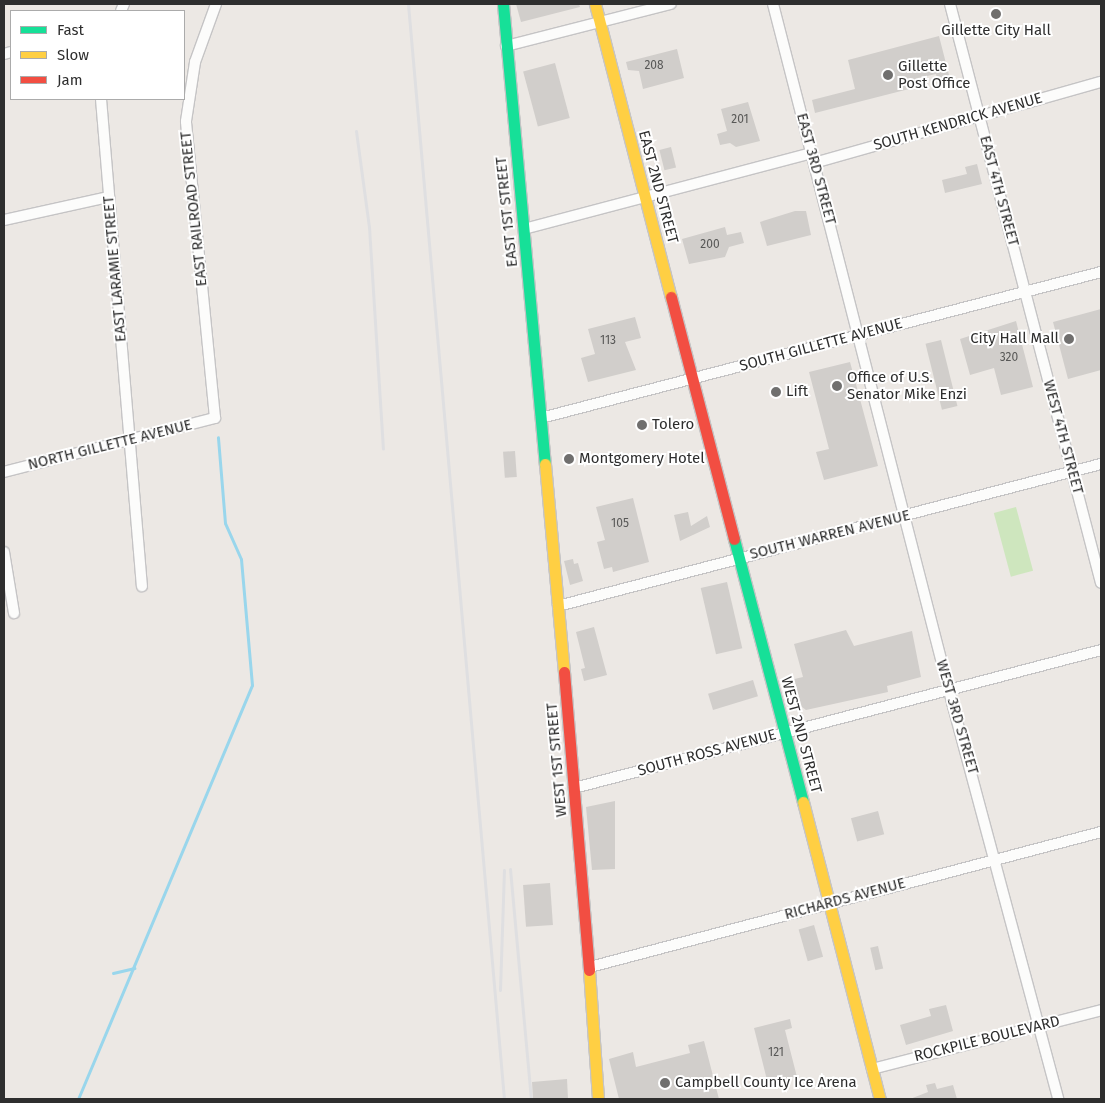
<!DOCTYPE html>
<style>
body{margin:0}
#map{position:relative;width:1105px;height:1103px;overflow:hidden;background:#ece8e4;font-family:"Fira Sans",sans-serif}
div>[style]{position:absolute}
.green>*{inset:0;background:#cee6be;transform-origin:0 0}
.stream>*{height:3px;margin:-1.5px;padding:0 1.5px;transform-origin:1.5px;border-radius:1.5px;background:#99d6ec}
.building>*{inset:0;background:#d1cecb;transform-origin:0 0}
.roads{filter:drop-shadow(1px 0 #c5c4c5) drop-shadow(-1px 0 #c5c4c5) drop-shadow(0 1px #c5c4c5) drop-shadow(0 -1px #c5c4c5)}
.street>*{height:10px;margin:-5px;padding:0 5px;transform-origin:5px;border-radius:5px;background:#fcfcfb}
.fast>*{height:11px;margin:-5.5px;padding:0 5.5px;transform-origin:5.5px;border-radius:5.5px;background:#16e098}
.slow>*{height:11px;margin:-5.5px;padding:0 5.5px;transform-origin:5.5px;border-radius:5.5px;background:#ffcf43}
.jam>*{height:11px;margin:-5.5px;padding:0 5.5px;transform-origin:5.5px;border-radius:5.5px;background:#f24e42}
.rail>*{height:3px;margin:-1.5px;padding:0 1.5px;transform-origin:1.5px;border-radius:1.5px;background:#dfdfe1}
.dots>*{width:14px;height:14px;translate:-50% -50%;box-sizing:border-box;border:2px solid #fff;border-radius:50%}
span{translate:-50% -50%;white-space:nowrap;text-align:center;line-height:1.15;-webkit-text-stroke:4px #fff;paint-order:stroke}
.number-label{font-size:12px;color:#585857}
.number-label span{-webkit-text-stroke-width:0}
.poi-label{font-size:15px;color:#2e2e2e}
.left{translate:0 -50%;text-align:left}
.right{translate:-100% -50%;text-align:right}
.street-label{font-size:15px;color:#2e2e2e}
.frame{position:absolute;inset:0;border:5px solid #2e2e2e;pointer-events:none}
.legend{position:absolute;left:10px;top:10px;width:175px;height:90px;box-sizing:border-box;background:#fff;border:1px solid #ababab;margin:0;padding:6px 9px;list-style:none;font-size:15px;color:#2e2e2e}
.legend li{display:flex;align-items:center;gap:10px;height:25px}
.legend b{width:25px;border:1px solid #ababab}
</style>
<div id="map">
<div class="green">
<div style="left:1016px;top:507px;width:66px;height:23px;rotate:75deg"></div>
</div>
<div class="stream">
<div style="left:113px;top:973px;width:22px;rotate:-13deg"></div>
<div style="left:78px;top:1099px;width:449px;rotate:-67.2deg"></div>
<div style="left:252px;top:685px;width:126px;rotate:-95deg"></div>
<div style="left:241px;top:559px;width:39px;rotate:-114deg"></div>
<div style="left:225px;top:523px;width:86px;rotate:-94.7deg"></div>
</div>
<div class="building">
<div style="clip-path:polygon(516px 4px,579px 4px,580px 7px,521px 22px)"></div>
<div style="clip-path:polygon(939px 36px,950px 79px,938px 82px,936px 74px,918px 78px,919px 82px,908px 85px,909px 89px,815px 113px,812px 100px,855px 89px,848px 60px)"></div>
<div style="clip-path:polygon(677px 49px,684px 78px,643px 89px,639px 71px,628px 70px,626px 62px)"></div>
<div style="left:555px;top:63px;width:57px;height:33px;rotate:75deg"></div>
<div style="clip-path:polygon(748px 102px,760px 141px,736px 147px,730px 143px,720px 145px,717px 134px,727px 131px,721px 109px)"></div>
<div style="left:671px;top:147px;width:21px;height:12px;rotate:76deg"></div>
<div style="clip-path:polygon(977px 164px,982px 184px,945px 193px,942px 180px,967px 174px,965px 167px)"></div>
<div style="clip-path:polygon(795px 211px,806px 211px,811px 235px,767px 246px,760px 222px)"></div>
<div style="clip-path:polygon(725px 227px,727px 235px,741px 232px,744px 243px,729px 247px,725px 257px,689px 264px,682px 239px)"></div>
<div style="clip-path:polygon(1101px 309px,1101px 370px,1068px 379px,1053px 322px)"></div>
<div style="clip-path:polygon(635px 317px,641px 338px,625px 342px,636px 370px,588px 382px,581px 358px,595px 354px,588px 329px)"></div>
<div style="clip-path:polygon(1016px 321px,1033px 387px,1001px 395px,994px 368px,970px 375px,960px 339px)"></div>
<div style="left:941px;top:340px;width:68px;height:16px;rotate:76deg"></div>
<div style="clip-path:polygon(850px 362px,878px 466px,824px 480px,816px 452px,829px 449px,809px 372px)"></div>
<div style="left:515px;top:451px;width:26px;height:12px;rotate:86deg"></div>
<div style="clip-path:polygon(633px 498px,649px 562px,613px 572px,612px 567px,604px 569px,597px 542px,605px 540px,596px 507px)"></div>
<div style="clip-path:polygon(688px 512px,691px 526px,707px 516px,710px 527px,680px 541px,674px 515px)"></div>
<div style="clip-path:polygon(573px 559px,574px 564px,578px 563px,583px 581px,570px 585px,564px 561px)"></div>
<div style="left:727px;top:582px;width:68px;height:27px;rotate:77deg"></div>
<div style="clip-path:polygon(594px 627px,607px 675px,584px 681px,581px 669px,585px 668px,576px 632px)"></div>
<div style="clip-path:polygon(846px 630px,854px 646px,912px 631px,921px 677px,887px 686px,888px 692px,806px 710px,790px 698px,786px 681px,803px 677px,794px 644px)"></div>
<div style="left:753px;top:680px;width:17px;height:47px;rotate:73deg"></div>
<div style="clip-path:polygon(615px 801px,615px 869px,592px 870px,586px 807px)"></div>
<div style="left:878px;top:811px;width:24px;height:28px;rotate:75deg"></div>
<div style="left:550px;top:883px;width:42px;height:27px;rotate:86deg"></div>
<div style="left:814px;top:925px;width:33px;height:16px;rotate:74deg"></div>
<div style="left:878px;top:946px;width:23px;height:8px;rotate:77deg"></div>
<div style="clip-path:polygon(946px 1005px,953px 1031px,906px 1045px,900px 1025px,931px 1016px,929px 1009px)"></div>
<div style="clip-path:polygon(790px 1019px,792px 1028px,785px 1030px,797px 1077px,768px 1084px,754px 1028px)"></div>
<div style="clip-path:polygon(704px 1041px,719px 1099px,619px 1099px,609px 1059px,633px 1052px,636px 1067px,690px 1053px,688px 1045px)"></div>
<div style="clip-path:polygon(567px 1079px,568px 1099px,533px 1099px,532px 1082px)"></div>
<div style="clip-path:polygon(935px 1083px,937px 1089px,953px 1085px,957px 1099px,910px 1099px,928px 1092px,926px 1085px)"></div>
</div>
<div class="roads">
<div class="street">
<div style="left:773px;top:4px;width:725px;rotate:75.62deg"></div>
<div style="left:953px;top:706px;width:407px;rotate:75deg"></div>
<div style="left:950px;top:4px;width:598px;rotate:75.38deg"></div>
<div style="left:121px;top:11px;width:8px;rotate:-67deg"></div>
<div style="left:506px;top:46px;width:170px;rotate:-14.3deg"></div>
<div style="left:4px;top:54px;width:7px;rotate:-16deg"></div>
<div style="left:101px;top:99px;width:489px;rotate:85.2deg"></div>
<div style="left:814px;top:163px;width:298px;rotate:-15.8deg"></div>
<div style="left:4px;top:220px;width:107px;rotate:-12.5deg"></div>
<div style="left:524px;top:229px;width:298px;rotate:-14.8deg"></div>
<div style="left:541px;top:418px;width:579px;rotate:-14.61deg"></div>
<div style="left:4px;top:472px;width:218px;rotate:-14.4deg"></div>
<div style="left:215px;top:418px;width:298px;rotate:-95.6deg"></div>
<div style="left:186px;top:121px;width:60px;rotate:-81.3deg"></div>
<div style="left:195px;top:62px;width:62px;rotate:-70.1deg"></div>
<div style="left:4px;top:552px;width:62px;rotate:80.7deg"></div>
<div style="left:558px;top:606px;width:561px;rotate:-14.66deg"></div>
<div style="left:574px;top:788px;width:545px;rotate:-14.67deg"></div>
<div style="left:590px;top:967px;width:529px;rotate:-14.8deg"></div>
<div style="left:872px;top:1069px;width:236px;rotate:-14.4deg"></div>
</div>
<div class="fast">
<div style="left:503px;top:4px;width:462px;rotate:84.8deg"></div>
<div style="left:734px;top:539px;width:272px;rotate:75.3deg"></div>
</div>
<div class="slow">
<div style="left:595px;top:4px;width:303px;rotate:75.5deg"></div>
<div style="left:545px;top:464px;width:209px;rotate:84.8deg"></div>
<div style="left:803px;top:802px;width:307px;rotate:75.5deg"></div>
<div style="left:589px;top:970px;width:129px;rotate:86deg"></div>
</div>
<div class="jam">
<div style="left:671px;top:297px;width:250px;rotate:75.4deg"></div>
<div style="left:564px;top:672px;width:299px;rotate:85.2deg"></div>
</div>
</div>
<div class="rail">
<div style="left:408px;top:4px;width:1099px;rotate:84.99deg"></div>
<div style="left:356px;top:131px;width:97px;rotate:82.3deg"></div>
<div style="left:369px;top:227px;width:222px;rotate:86.4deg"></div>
<div style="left:510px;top:869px;width:231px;rotate:84.8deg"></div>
<div style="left:500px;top:990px;width:120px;rotate:-88.1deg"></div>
</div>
<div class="dots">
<div style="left:996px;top:14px;background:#706f6e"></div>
<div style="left:888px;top:75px;background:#706f6e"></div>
<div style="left:1069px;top:339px;background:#706f6e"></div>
<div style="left:837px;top:386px;background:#706f6e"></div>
<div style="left:776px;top:392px;background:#706f6e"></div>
<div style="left:642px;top:425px;background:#706f6e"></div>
<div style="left:569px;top:459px;background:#706f6e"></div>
<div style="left:665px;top:1083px;background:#706f6e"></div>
</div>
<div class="number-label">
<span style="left:654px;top:66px">208</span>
<span style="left:740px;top:120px">201</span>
<span style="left:710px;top:245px">200</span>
<span style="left:608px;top:341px">113</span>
<span style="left:1009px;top:358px">320</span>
<span style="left:620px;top:524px">105</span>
<span style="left:776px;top:1053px">121</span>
</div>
<div class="poi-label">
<span style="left:996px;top:31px">Gillette City Hall</span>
<span class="left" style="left:898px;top:75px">Gillette<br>Post Office</span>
<span class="right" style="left:1059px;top:339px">City Hall Mall</span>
<span class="left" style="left:847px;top:386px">Office of U.S.<br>Senator Mike Enzi</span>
<span class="left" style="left:786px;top:392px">Lift</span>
<span class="left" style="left:652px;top:425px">Tolero</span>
<span class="left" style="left:579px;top:459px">Montgomery Hotel</span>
<span class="left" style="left:675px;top:1083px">Campbell County Ice Arena</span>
</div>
<div class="street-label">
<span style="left:958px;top:122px;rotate:-16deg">SOUTH KENDRICK AVENUE</span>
<span style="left:816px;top:169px;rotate:75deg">EAST 3RD STREET</span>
<span style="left:658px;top:187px;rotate:75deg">EAST 2ND STREET</span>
<span style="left:999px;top:191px;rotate:75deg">EAST 4TH STREET</span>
<span style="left:194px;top:209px;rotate:-96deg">EAST RAILROAD STREET</span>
<span style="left:507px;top:212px;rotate:-96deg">EAST 1ST STREET</span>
<span style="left:115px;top:269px;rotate:-95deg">EAST LARAMIE STREET</span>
<span style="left:821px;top:345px;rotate:-15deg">SOUTH GILLETTE AVENUE</span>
<span style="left:1063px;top:437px;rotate:75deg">WEST 4TH STREET</span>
<span style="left:110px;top:445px;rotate:-14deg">NORTH GILLETTE AVENUE</span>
<span style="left:830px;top:535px;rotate:-14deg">SOUTH WARREN AVENUE</span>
<span style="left:957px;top:717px;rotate:74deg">WEST 3RD STREET</span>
<span style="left:801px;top:735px;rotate:75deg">WEST 2ND STREET</span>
<span style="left:707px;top:753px;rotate:-15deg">SOUTH ROSS AVENUE</span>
<span style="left:557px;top:760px;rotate:-95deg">WEST 1ST STREET</span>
<span style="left:845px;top:899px;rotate:-15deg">RICHARDS AVENUE</span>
<span style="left:987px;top:1039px;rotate:-14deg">ROCKPILE BOULEVARD</span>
</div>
<div class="frame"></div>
<ul class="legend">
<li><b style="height:6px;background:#16e098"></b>Fast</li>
<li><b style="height:6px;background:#ffcf43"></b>Slow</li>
<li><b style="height:6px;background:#f24e42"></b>Jam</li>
</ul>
</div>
